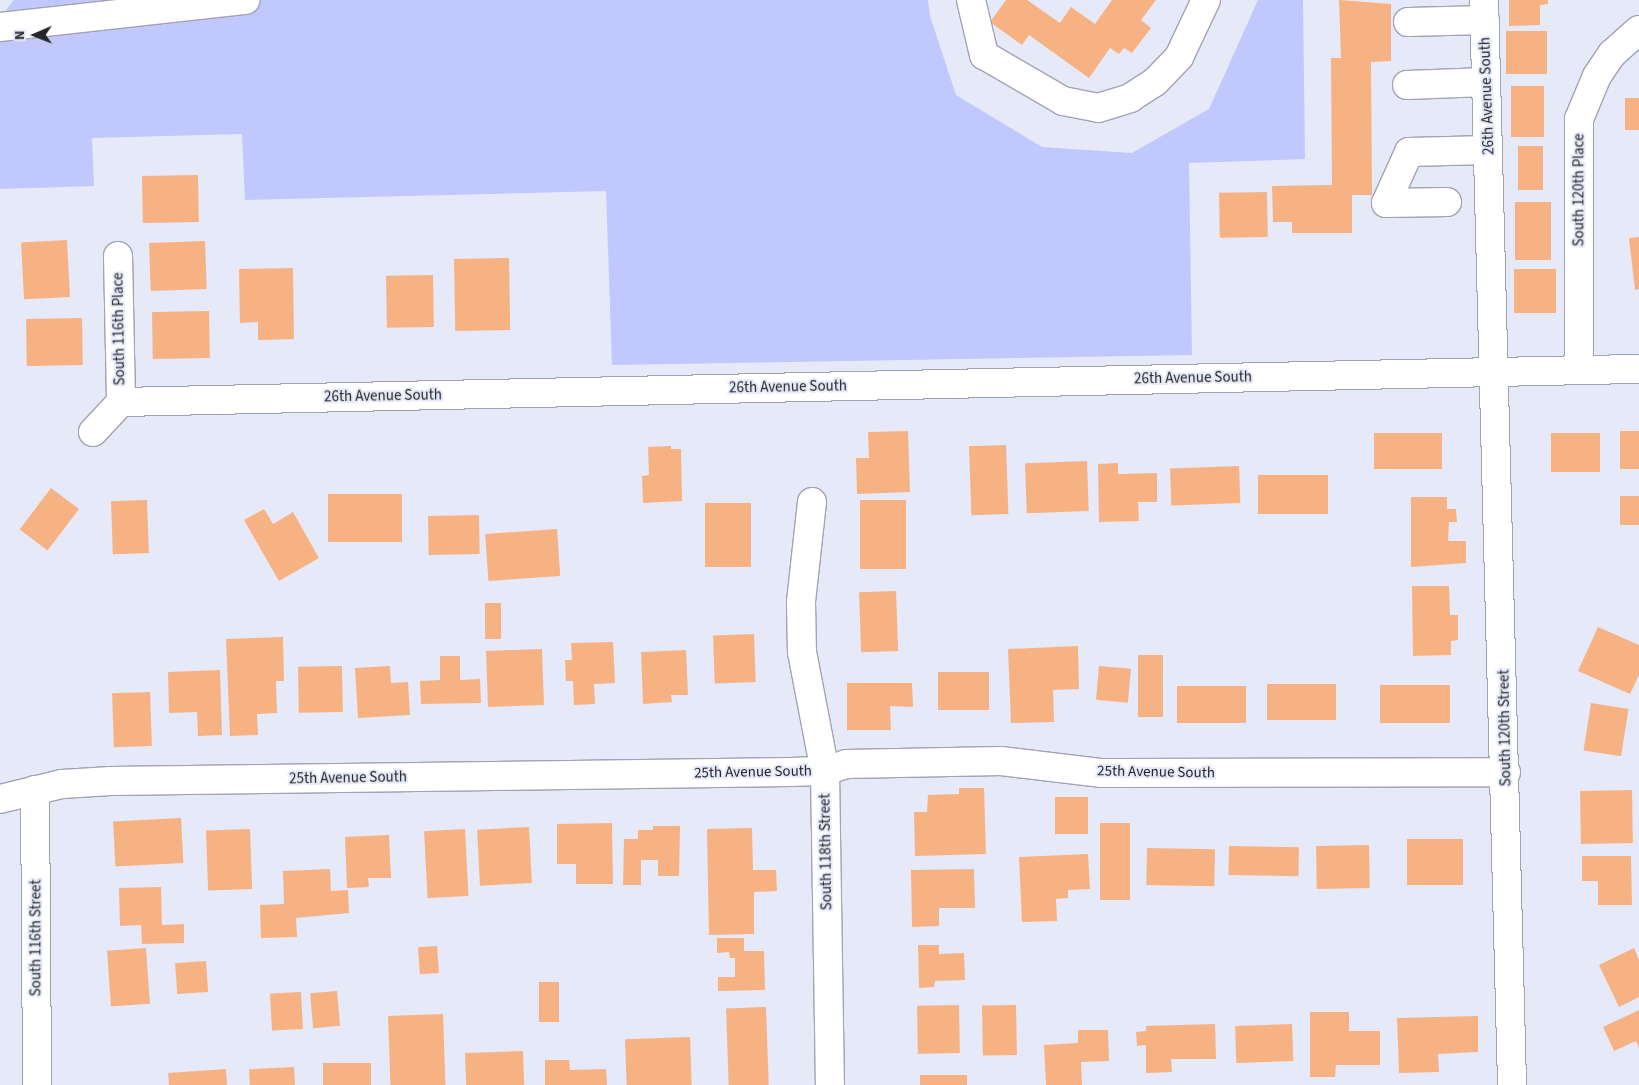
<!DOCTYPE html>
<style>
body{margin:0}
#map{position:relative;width:1639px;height:1085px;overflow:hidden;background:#e6e9f7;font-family:"Source Sans 3",sans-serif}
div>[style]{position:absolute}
.green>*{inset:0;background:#c1c8fd}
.building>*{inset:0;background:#f7b283;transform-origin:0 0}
.roads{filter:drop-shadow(1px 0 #a1a3b1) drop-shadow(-1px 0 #a1a3b1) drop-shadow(0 1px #a1a3b1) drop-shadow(0 -1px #a1a3b1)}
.minor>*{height:28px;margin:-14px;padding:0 14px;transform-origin:14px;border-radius:14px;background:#fff}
span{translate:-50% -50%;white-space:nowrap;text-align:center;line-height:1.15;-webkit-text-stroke:4px #e6e9f7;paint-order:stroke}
.street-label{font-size:15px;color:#25262b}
.north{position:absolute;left:10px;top:10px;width:50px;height:50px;-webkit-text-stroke:4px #e6e9f7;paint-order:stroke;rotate:269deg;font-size:14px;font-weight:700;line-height:20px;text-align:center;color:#25262b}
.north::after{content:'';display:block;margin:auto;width:18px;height:22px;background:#25262b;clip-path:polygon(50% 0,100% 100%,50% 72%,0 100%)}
</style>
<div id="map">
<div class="green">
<div style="clip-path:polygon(14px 0,928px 0,930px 16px,956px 95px,1042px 147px,1132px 153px,1209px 109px,1258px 0,1303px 0,1305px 159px,1189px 163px,1192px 355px,612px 365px,606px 191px,245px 200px,242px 134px,92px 138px,94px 186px,0 189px,0 18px)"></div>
</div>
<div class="building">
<div style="clip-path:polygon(1006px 0,1027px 0,1060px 23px,1071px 7px,1095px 24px,1112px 0,1156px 0,1141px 20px,1151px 28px,1132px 53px,1124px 48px,1119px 54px,1110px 48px,1089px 78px,1029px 35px,1022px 45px,990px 22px)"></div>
<div style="clip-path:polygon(1339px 0,1391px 4px,1391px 61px,1371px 62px,1372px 195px,1352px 195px,1352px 233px,1292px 233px,1292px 222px,1273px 222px,1272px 186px,1332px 185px,1331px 58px,1341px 58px)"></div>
<div style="clip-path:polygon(1509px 0,1548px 0,1548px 4px,1540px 5px,1540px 25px,1509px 26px)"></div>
<div style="left:1506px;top:31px;width:41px;height:43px"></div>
<div style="left:1511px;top:86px;width:33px;height:51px"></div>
<div style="left:1625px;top:98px;width:14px;height:32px"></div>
<div style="left:1543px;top:146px;width:44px;height:25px;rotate:90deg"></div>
<div style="left:198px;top:175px;width:47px;height:56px;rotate:89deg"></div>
<div style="left:1267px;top:192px;width:45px;height:48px;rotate:89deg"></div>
<div style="left:1515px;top:202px;width:36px;height:58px"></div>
<div style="clip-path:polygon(1639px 237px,1639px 289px,1635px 290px,1629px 238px)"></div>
<div style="left:67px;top:240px;width:57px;height:46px;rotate:87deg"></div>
<div style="left:205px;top:241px;width:48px;height:56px;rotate:88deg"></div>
<div style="left:509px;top:258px;width:72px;height:55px;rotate:89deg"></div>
<div style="clip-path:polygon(293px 268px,294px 339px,258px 340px,258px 322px,240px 323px,239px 269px)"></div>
<div style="left:1556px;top:269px;width:44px;height:42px;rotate:90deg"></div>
<div style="left:433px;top:275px;width:52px;height:47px;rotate:89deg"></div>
<div style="left:209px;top:311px;width:47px;height:57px;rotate:89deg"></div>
<div style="left:82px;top:318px;width:47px;height:56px;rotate:89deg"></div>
<div style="clip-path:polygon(908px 431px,910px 492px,857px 494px,856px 458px,869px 458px,868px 432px)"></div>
<div style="left:1639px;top:431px;width:38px;height:19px;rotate:90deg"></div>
<div style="left:1442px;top:433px;width:36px;height:68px;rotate:90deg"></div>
<div style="left:1600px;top:433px;width:39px;height:49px;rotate:90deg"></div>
<div style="left:1006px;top:445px;width:69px;height:37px;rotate:88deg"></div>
<div style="clip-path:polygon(671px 446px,671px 449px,681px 449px,682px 501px,643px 503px,642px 476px,649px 475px,648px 447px)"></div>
<div style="left:1087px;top:461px;width:50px;height:62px;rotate:88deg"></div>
<div style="clip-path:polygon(1118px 463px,1118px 474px,1157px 473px,1157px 502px,1138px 502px,1139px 521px,1099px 522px,1098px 464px)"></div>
<div style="left:1239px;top:466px;width:37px;height:69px;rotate:88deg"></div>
<div style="left:1258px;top:475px;width:70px;height:39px"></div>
<div style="left:51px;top:488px;width:35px;height:52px;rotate:37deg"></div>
<div style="left:328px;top:494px;width:74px;height:48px"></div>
<div style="left:1620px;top:496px;width:19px;height:29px"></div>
<div style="clip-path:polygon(1411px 497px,1447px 497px,1447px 509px,1456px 509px,1457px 522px,1449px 522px,1448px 541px,1466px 541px,1466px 563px,1411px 567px)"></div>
<div style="left:147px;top:500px;width:53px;height:36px;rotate:88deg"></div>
<div style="left:860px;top:500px;width:46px;height:69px"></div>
<div style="left:705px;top:503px;width:46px;height:64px"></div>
<div style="clip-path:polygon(264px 509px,273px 524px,293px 512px,319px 558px,279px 581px,244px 520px)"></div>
<div style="left:479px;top:515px;width:39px;height:51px;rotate:89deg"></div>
<div style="left:557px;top:529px;width:47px;height:72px;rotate:86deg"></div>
<div style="clip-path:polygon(1412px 586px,1449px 586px,1450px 615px,1458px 615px,1458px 640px,1451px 641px,1451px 655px,1413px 656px)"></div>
<div style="left:896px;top:591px;width:60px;height:37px;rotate:88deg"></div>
<div style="left:485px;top:603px;width:16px;height:36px"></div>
<div style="clip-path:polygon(1598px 627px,1639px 645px,1639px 675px,1630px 694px,1578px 671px)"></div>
<div style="left:754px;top:634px;width:48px;height:41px;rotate:88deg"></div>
<div style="clip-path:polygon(283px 637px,284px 681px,276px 681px,277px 713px,257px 714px,258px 735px,230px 736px,226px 639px)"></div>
<div style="clip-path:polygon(613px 642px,615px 683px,594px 684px,595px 704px,574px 705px,573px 681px,566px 681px,565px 660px,572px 660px,571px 643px)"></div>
<div style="clip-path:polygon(1078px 646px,1079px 689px,1053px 690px,1054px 722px,1011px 723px,1008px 649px)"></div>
<div style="left:542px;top:649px;width:56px;height:56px;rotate:88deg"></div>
<div style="clip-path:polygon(686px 650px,688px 695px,671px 695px,672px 702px,643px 704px,641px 652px)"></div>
<div style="left:1138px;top:655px;width:25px;height:62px"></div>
<div style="clip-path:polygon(440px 656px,460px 656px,460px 680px,480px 679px,481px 703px,421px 704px,420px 681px,440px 680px)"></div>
<div style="left:342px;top:666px;width:46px;height:44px;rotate:89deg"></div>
<div style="clip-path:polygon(390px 666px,391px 683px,408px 682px,410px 715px,358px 718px,355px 668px)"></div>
<div style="left:1099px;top:666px;width:32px;height:34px;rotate:5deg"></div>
<div style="clip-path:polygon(220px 670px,222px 735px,198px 736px,197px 712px,169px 713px,168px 672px)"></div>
<div style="left:938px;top:672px;width:51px;height:38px"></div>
<div style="clip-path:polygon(847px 683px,912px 683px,913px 707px,890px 706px,891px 730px,847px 730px)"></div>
<div style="left:1267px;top:684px;width:69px;height:36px"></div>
<div style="left:1380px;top:685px;width:70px;height:38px"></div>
<div style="left:1177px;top:686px;width:69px;height:37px"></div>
<div style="left:150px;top:692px;width:54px;height:38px;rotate:88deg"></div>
<div style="left:1591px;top:703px;width:38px;height:48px;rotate:9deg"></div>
<div style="clip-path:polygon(959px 788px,984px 788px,986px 854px,915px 856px,914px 812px,927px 812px,928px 795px,959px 794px)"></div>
<div style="left:1632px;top:790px;width:53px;height:52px;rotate:89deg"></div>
<div style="left:1088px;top:797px;width:37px;height:33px;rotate:90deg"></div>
<div style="left:181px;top:818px;width:45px;height:68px;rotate:87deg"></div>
<div style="clip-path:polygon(612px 823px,613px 884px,576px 884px,576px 864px,557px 864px,557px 824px)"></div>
<div style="left:1100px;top:823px;width:30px;height:77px"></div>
<div style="clip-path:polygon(653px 826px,680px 826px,679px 876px,658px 876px,658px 860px,641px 860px,641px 885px,623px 885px,624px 839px,638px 839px,638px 830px,653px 830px)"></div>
<div style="left:529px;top:827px;width:56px;height:52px;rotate:87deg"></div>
<div style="clip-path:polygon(752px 828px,753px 870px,776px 870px,777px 891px,754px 892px,754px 934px,709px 935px,707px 829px)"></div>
<div style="left:250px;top:829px;width:60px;height:44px;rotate:88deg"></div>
<div style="left:465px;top:829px;width:67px;height:41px;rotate:87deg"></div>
<div style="clip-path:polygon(389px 835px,391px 878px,368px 878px,369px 887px,347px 888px,345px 837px)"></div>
<div style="left:1407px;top:839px;width:56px;height:46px"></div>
<div style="left:1369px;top:845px;width:43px;height:53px;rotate:89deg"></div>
<div style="left:1229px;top:846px;width:70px;height:29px;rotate:1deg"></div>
<div style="left:1147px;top:848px;width:68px;height:37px;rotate:1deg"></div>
<div style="clip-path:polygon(1088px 854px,1090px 889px,1068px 890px,1068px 898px,1056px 899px,1057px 921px,1022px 922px,1019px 857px)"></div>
<div style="clip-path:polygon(1582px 856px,1631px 856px,1632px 905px,1598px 905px,1598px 881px,1582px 881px)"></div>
<div style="clip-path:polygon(330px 869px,331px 891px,348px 890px,349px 913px,296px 918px,297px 937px,261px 938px,260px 905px,284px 904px,283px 871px)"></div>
<div style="clip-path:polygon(974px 869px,975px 908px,939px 908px,939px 926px,912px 927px,911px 870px)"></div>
<div style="clip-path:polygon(161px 887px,162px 925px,184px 924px,184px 943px,142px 944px,141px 925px,120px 926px,119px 888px)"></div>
<div style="clip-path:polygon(717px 938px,744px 938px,744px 951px,764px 951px,765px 990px,718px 991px,718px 977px,735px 977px,735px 958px,730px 958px,729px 952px,717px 953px)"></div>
<div style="clip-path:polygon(918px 945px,939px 945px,939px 954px,964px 953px,965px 980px,935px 981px,934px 987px,919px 988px)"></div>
<div style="left:437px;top:946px;width:27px;height:19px;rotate:86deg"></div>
<div style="left:146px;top:948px;width:56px;height:39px;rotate:86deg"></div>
<div style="clip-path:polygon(1634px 948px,1639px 960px,1639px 997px,1619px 1007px,1599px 965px)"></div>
<div style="left:206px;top:961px;width:31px;height:31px;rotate:86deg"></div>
<div style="left:539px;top:982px;width:20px;height:40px"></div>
<div style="left:337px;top:991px;width:35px;height:27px;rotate:85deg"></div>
<div style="left:301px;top:992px;width:37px;height:31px;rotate:87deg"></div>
<div style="left:959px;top:1005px;width:48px;height:42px;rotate:89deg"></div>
<div style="left:1016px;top:1005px;width:50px;height:34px;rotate:89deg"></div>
<div style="left:766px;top:1007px;width:78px;height:40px;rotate:88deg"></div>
<div style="clip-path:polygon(1639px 1010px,1639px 1048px,1636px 1041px,1614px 1051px,1603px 1027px)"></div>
<div style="clip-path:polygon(1310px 1012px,1349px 1012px,1349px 1031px,1380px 1031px,1380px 1065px,1336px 1065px,1335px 1077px,1310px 1077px)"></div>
<div style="left:443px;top:1014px;width:71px;height:55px;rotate:88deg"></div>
<div style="clip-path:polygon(1478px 1016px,1478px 1052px,1438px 1054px,1439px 1072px,1399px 1073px,1397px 1018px)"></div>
<div style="clip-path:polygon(1215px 1024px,1216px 1059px,1171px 1059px,1172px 1072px,1146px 1073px,1146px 1045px,1137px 1046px,1136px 1032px,1146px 1031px,1146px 1026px)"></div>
<div style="left:1292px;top:1024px;width:37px;height:57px;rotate:88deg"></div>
<div style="clip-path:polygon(1078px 1030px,1108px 1030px,1109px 1061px,1081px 1062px,1082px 1085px,1046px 1085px,1044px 1045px,1078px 1043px)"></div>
<div style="left:690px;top:1037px;width:48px;height:65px;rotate:88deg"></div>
<div style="left:523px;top:1051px;width:34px;height:58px;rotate:88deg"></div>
<div style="clip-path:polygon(545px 1060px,569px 1060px,570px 1070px,606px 1069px,607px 1085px,545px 1085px)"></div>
<div style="left:371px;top:1063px;width:22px;height:48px;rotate:90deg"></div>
<div style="left:294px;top:1067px;width:18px;height:45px;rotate:87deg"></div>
<div style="left:226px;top:1069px;width:16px;height:58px;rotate:86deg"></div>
<div style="left:967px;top:1075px;width:10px;height:47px;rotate:90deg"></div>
</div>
<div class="roads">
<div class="minor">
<div style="left:971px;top:0;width:57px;rotate:76.7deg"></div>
<div style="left:984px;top:55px;width:91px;rotate:30.2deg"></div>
<div style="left:1063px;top:101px;width:36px;rotate:11deg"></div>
<div style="left:1098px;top:108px;width:34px;rotate:-17deg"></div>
<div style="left:1130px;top:98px;width:30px;rotate:-33deg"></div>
<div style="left:1155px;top:82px;width:35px;rotate:-46deg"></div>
<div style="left:1179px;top:57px;width:63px;rotate:-64.7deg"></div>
<div style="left:1484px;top:0;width:1085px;rotate:88.52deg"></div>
<div style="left:1408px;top:22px;width:77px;rotate:-1.5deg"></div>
<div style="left:0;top:27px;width:247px;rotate:-6.3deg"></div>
<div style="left:1407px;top:85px;width:79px;rotate:-2.2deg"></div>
<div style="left:1447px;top:202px;width:61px;rotate:179.1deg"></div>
<div style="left:1386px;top:203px;width:56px;rotate:-65.7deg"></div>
<div style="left:1409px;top:152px;width:79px;rotate:-1.5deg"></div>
<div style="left:118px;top:256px;width:146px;rotate:88.8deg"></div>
<div style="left:1579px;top:370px;width:251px;rotate:-90deg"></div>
<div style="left:1579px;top:119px;width:47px;rotate:-67.3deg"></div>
<div style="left:1597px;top:76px;width:27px;rotate:-56deg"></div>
<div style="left:1612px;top:54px;width:36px;rotate:-42deg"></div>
<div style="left:93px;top:432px;width:41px;rotate:-47deg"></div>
<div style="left:121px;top:402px;width:1518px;rotate:-1.25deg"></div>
<div style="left:812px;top:502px;width:101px;rotate:96.3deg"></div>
<div style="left:801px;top:602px;width:50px;rotate:88.9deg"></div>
<div style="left:802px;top:652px;width:121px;rotate:79.1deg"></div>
<div style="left:825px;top:771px;width:314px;rotate:89.1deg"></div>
<div style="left:35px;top:790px;width:295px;rotate:89.6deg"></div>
<div style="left:0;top:799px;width:64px;rotate:-13.6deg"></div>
<div style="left:62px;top:784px;width:49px;rotate:-3.5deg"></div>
<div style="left:111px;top:781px;width:680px;rotate:-0.76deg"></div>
<div style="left:791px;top:772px;width:34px;rotate:-2deg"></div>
<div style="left:825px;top:771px;width:22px;rotate:-18deg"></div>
<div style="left:846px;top:764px;width:155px;rotate:-1.1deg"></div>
<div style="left:1001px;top:761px;width:102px;rotate:6.8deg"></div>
<div style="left:1102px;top:773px;width:404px;rotate:-0.1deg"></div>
</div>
</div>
<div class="street-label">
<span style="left:1487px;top:96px;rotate:-92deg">26th Avenue South</span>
<span style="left:1579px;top:190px;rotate:-90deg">South 120th Place</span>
<span style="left:119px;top:329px;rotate:-91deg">South 116th Place</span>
<span style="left:1193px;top:378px;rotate:-1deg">26th Avenue South</span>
<span style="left:788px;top:387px;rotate:-1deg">26th Avenue South</span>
<span style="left:383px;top:396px;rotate:-1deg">26th Avenue South</span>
<span style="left:1505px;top:728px;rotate:-91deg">South 120th Street</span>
<span style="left:753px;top:772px;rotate:-1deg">25th Avenue South</span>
<span style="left:1156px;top:772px;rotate:1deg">25th Avenue South</span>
<span style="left:348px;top:778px;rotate:-1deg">25th Avenue South</span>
<span style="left:826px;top:852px;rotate:-91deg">South 118th Street</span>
<span style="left:36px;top:938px;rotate:-90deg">South 116th Street</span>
</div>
<div class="north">N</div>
</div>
